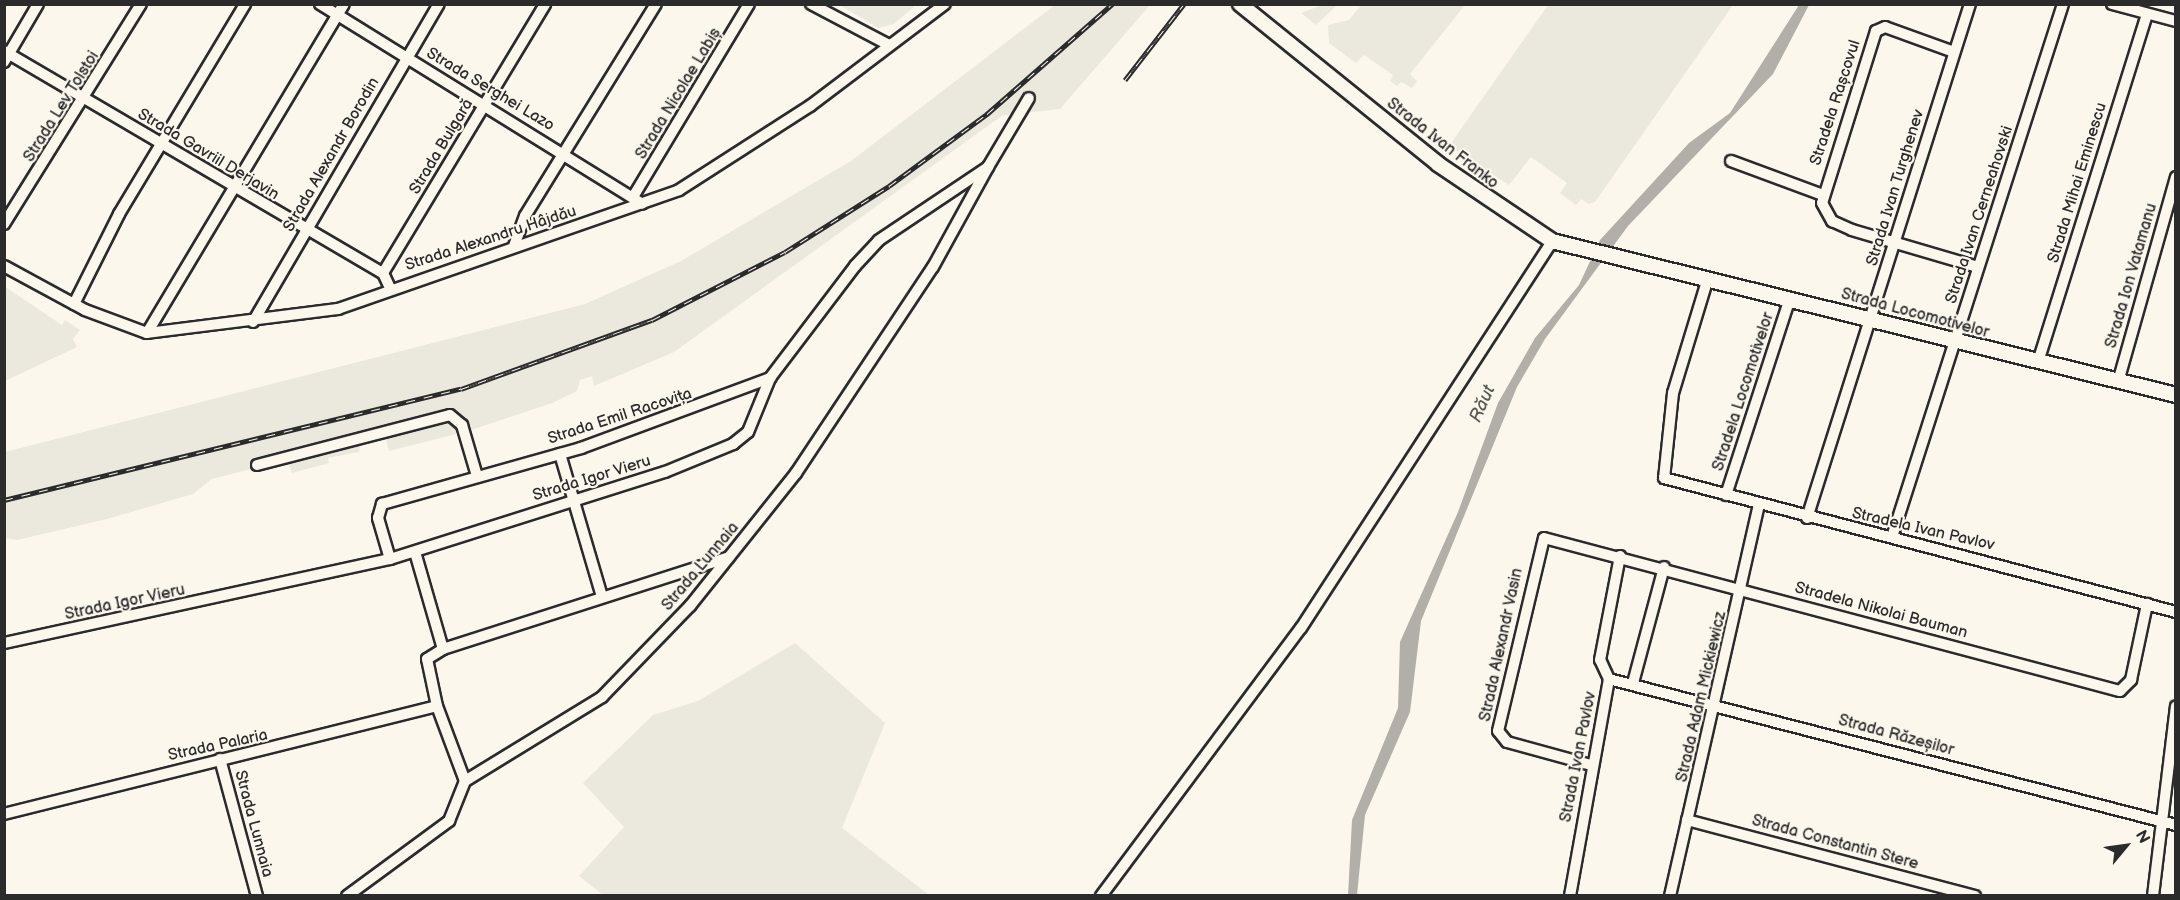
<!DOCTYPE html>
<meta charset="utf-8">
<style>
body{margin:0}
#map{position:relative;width:2180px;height:900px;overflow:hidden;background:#fbf7ec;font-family:"Balsamiq Sans",sans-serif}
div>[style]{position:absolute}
.built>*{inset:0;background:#ebe8de}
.water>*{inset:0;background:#b1afa7}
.roads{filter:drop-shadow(2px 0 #2b2b2b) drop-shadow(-2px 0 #2b2b2b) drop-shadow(0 2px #2b2b2b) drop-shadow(0 -2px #2b2b2b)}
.minor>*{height:10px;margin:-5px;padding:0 5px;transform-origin:5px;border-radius:5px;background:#fbf7ec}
.major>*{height:14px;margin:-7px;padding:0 7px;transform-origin:7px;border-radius:7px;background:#fbf7ec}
.rail>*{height:5px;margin-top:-2.5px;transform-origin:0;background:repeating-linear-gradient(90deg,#fbf7ec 0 9px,#2b2b2b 0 18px);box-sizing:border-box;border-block:2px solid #2b2b2b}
span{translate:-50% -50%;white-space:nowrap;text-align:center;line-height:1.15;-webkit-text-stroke:4.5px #fbf7ec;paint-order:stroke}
.street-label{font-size:16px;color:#2b2b2b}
.water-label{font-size:18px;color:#5a5956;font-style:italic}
.frame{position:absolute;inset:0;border:6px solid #2b2b2b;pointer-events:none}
.north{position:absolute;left:2096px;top:816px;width:60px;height:60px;-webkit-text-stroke:4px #fbf7ec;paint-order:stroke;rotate:61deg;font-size:16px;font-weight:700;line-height:24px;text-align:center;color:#2b2b2b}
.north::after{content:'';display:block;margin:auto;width:21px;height:27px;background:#2b2b2b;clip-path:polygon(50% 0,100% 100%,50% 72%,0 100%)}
</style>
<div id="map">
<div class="built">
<div style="clip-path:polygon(1362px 4px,1465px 4px,1465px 5px,1410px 74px,1417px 81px,1412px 88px,1401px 82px,1397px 86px,1390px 81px,1393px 75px,1364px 55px,1356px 63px,1329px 43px,1328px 25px,1349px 20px)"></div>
<div style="clip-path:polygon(840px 5px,916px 5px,894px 24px,878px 28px)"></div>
<div style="clip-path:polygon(1055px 5px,1150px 5px,1060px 109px,1003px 115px,674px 352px,594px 386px,592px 376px,580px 380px,577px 391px,552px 403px,468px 431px,389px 451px,385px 436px,361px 443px,359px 452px,328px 458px,329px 463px,292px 473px,287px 460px,212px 479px,193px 494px,107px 519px,17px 540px,5px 538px,5px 452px,585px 304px,681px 261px,851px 161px)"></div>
<div style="clip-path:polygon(1322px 5px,1337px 5px,1316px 25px,1301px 13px)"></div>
<div style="clip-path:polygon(1548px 5px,1733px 5px,1595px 202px,1589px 204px,1581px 199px,1576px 205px,1560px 193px,1567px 183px,1531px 157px,1509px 185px,1449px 146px)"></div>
<div style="clip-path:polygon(4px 286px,62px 325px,65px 320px,80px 330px,73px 339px,77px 347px,5px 381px)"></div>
<div style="clip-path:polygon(795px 643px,885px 723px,842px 828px,929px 895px,603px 895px,579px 876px,624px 827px,583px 783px,653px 715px,698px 701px)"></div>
</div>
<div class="water">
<div style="clip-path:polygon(1799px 5px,1809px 5px,1773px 74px,1628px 226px,1545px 339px,1517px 387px,1421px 621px,1410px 712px,1365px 815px,1357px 895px,1348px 896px,1352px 820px,1398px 708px,1400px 642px,1458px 512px,1498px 403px,1535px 338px,1579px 285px,1600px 240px,1689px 143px,1730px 113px)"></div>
</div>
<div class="roads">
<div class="minor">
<div style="left:320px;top:4px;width:379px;rotate:31.8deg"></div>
<div style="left:811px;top:4px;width:88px;rotate:27.7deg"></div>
<div style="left:2112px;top:4px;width:66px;rotate:14.9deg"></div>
<div style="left:4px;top:51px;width:439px;rotate:30.4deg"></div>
<div style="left:383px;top:273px;width:17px;rotate:65deg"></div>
<div style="left:1954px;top:52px;width:73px;rotate:-160.1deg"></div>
<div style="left:1885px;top:27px;width:10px;rotate:156deg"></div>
<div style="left:1876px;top:31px;width:180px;rotate:107.4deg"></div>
<div style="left:1822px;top:203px;width:21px;rotate:61deg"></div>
<div style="left:1832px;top:221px;width:22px;rotate:24deg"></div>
<div style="left:1852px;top:230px;width:131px;rotate:16.4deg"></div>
<div style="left:4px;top:62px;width:67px;rotate:-59.6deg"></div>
<div style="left:1731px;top:161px;width:98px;rotate:20.3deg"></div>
<div style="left:633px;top:197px;width:225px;rotate:-59deg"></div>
<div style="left:4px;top:224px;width:259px;rotate:-58.1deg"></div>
<div style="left:514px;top:246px;width:32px;rotate:-70deg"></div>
<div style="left:525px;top:216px;width:249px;rotate:-58.3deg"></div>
<div style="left:4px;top:266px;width:92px;rotate:28.5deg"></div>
<div style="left:85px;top:310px;width:66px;rotate:20.4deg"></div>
<div style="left:147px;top:333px;width:193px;rotate:-7.2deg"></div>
<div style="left:338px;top:309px;width:361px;rotate:-19.2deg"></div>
<div style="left:679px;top:190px;width:156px;rotate:-32.7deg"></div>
<div style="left:810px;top:106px;width:169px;rotate:-37.1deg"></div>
<div style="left:383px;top:273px;width:314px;rotate:-58.9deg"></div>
<div style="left:1708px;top:278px;width:120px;rotate:106.9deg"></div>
<div style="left:1673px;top:393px;width:85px;rotate:96deg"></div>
<div style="left:1664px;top:478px;width:529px;rotate:14.67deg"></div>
<div style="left:74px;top:304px;width:101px;rotate:-63.4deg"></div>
<div style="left:119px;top:214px;width:245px;rotate:-59deg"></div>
<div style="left:253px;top:322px;width:368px;rotate:-59.7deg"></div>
<div style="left:147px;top:333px;width:383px;rotate:-59.1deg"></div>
<div style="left:2038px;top:362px;width:365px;rotate:-72.6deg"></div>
<div style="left:2118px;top:382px;width:213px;rotate:-74.2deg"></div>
<div style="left:560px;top:454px;width:149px;rotate:73.6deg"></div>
<div style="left:257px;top:465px;width:199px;rotate:-14.5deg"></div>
<div style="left:450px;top:415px;width:16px;rotate:40deg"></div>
<div style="left:462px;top:425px;width:53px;rotate:73.6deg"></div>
<div style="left:1726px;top:495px;width:207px;rotate:-72deg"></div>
<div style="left:1807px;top:518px;width:539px;rotate:-72.41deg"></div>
<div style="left:1892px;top:537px;width:560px;rotate:-72.21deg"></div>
<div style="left:415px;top:552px;width:101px;rotate:73.9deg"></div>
<div style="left:390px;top:559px;width:43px;rotate:-106.3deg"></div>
<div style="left:378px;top:518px;width:15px;rotate:-74deg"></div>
<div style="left:382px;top:504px;width:207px;rotate:-15.7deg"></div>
<div style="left:581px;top:448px;width:202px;rotate:-20.3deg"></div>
<div style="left:4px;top:643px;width:395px;rotate:-12.3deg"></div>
<div style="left:390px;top:559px;width:288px;rotate:-17.6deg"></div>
<div style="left:665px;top:472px;width:74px;rotate:-22.4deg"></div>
<div style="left:733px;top:444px;width:19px;rotate:-39deg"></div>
<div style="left:748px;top:432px;width:58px;rotate:-67.8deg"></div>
<div style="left:770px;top:378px;width:141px;rotate:-52.8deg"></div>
<div style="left:855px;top:266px;width:35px;rotate:-47deg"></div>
<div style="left:879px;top:240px;width:131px;rotate:-33.8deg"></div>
<div style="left:988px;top:167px;width:80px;rotate:-59.3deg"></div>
<div style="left:1609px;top:679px;width:585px;rotate:14.44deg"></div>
<div style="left:1633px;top:683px;width:120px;rotate:-75deg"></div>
<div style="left:220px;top:759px;width:142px;rotate:74.9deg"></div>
<div style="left:1591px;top:765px;width:87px;rotate:-164.7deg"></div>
<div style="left:1507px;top:742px;width:14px;rotate:-129deg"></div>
<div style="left:1498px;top:731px;width:198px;rotate:-76.6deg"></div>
<div style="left:1544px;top:538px;width:596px;rotate:14.88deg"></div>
<div style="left:2120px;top:691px;width:16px;rotate:-45deg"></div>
<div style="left:2131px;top:680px;width:78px;rotate:-78.1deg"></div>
<div style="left:465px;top:781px;width:80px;rotate:-110.5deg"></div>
<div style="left:437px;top:706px;width:48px;rotate:-102deg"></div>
<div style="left:427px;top:659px;width:19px;rotate:-32deg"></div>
<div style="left:443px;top:649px;width:300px;rotate:-17.8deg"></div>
<div style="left:4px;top:814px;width:446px;rotate:-14deg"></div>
<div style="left:1687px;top:820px;width:298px;rotate:14.8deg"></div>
<div style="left:347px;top:896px;width:127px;rotate:-36.3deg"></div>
<div style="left:449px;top:821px;width:43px;rotate:-68.2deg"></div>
<div style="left:465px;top:781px;width:161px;rotate:-31.5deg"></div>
<div style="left:602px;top:697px;width:127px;rotate:-46deg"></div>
<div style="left:690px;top:606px;width:170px;rotate:-51.4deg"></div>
<div style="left:796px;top:473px;width:247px;rotate:-56.4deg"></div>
<div style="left:933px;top:267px;width:114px;rotate:-61.2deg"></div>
<div style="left:1101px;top:896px;width:334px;rotate:-53.3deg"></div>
<div style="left:1301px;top:628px;width:461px;rotate:-57deg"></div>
<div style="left:1570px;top:896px;width:220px;rotate:-79.8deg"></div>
<div style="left:1609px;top:679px;width:21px;rotate:-115deg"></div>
<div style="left:1600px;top:660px;width:106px;rotate:-79.1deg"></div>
<div style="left:1670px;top:896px;width:402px;rotate:-77.2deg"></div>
<div style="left:2153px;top:896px;width:191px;rotate:-83.1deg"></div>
</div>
<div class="major">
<div style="left:1240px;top:4px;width:255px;rotate:38.9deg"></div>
<div style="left:1438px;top:164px;width:138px;rotate:34deg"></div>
<div style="left:1552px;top:241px;width:643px;rotate:13.86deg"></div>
</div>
</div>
<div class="rail">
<div style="left:1125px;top:80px;width:96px;rotate:-52.2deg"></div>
<div style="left:4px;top:500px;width:470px;rotate:-13.7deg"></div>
<div style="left:461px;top:389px;width:203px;rotate:-19.9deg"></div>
<div style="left:652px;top:320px;width:149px;rotate:-27.1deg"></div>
<div style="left:785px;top:252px;width:123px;rotate:-32.4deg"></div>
<div style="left:889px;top:186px;width:122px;rotate:-36.3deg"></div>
<div style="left:987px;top:114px;width:167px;rotate:-41.3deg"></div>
</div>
<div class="street-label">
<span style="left:490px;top:90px;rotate:31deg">Strada Serghei Lazo</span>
<span style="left:679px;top:94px;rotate:-59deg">Strada Nicolae Labiș</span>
<span style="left:1836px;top:103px;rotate:-72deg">Stradela Rașcovul</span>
<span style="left:62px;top:107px;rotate:-58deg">Strada Lev Tolstoi</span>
<span style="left:1442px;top:144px;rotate:38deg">Strada Ivan Franko</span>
<span style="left:442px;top:147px;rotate:-59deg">Strada Bulgară</span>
<span style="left:208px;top:155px;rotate:31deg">Strada Gavriil Derjavin</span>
<span style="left:332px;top:155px;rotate:-60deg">Strada Alexandr Borodin</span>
<span style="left:2078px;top:183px;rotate:-73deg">Strada Mihai Eminescu</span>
<span style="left:1896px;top:188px;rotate:-73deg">Strada Ivan Turghenev</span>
<span style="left:1980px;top:215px;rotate:-72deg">Strada Ivan Cerneahovski</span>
<span style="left:491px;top:239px;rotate:-18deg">Strada Alexandru Hâjdău</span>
<span style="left:2132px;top:276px;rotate:-74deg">Strada Ion Vatamanu</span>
<span style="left:1915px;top:314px;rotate:15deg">Strada Locomotivelor</span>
<span style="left:1744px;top:392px;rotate:-72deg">Stradela Locomotivelor</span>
<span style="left:620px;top:417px;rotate:-18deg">Strada Emil Racovița</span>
<span style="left:592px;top:479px;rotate:-17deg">Strada Igor Vieru</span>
<span style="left:1923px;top:530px;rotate:13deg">Stradela Ivan Pavlov</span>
<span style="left:701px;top:567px;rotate:-50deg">Strada Lunnaia</span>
<span style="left:125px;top:603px;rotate:-12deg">Strada Igor Vieru</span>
<span style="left:1881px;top:611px;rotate:15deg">Stradela Nikolai Bauman</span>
<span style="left:1502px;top:645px;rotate:-78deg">Strada Alexandr Vasin</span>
<span style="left:1702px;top:697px;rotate:-77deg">Strada Adam Mickiewicz</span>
<span style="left:1896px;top:736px;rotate:15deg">Strada Răzeșilor</span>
<span style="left:218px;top:746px;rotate:-12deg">Strada Palaria</span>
<span style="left:1579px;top:757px;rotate:-79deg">Strada Ivan Pavlov</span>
<span style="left:253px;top:824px;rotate:75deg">Strada Lunnaia</span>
<span style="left:1835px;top:843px;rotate:15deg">Strada Constantin Stere</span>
</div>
<div class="water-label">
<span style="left:1483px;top:404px;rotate:-66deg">Răut</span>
</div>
<div class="frame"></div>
<div class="north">N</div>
</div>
